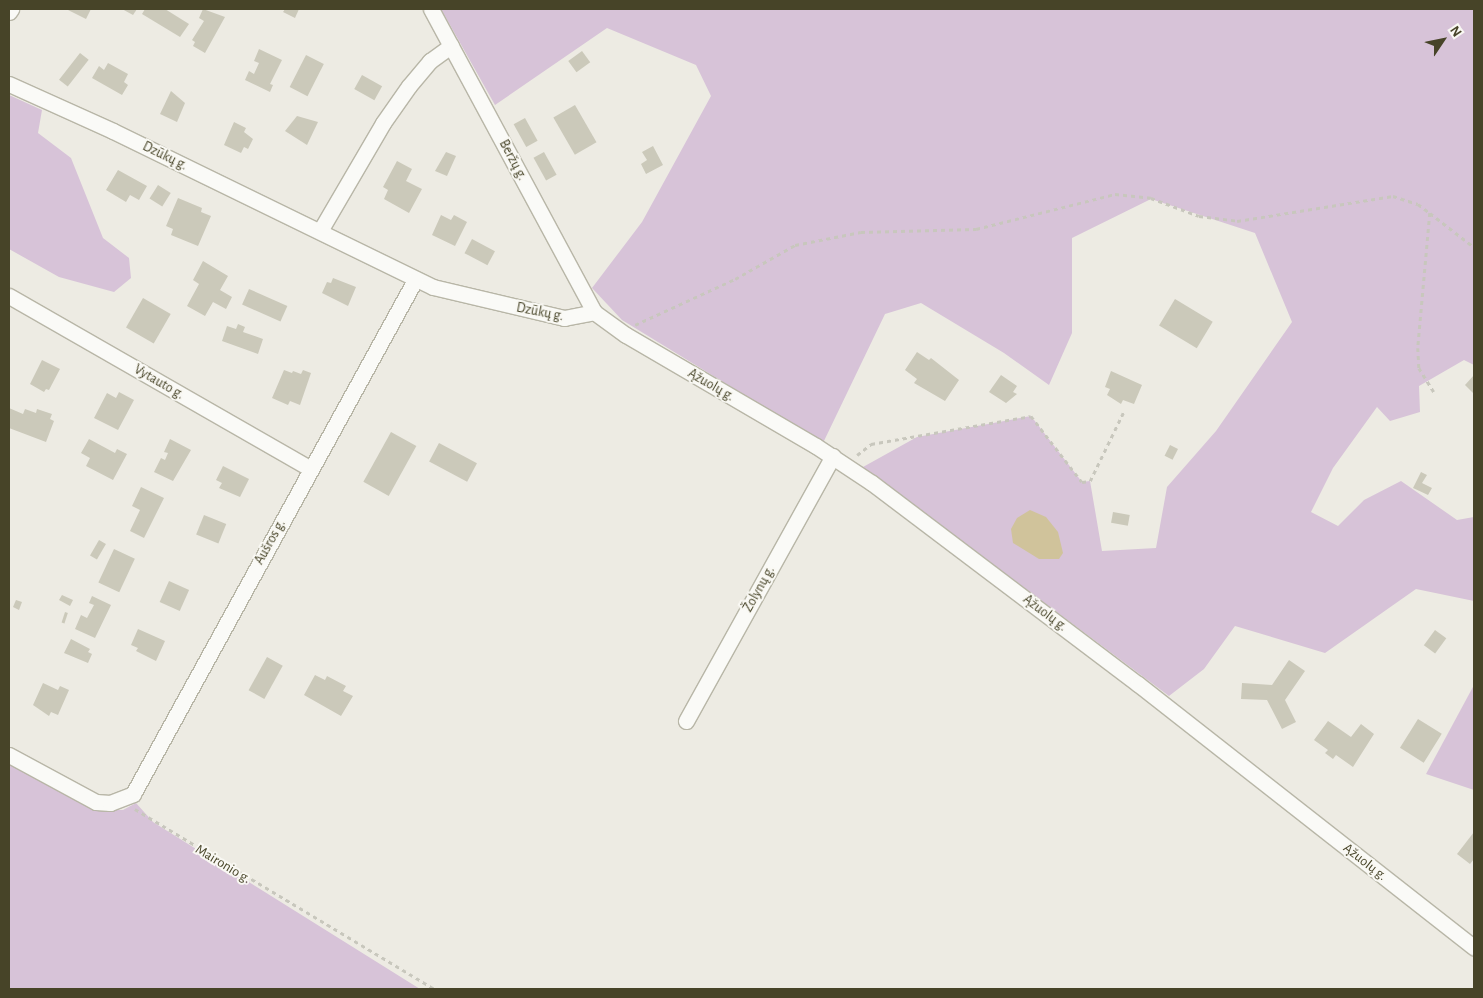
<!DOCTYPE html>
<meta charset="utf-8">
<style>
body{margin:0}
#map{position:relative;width:1483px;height:998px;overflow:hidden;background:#edebe3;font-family:"Alegreya Sans",sans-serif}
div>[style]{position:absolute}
.green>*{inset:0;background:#d7c3d8}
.water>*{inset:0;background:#d0c39b}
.building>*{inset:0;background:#cbc9ba;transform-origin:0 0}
.path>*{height:2.5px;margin-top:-1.25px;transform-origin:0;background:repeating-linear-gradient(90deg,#c8c7bd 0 4px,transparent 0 8px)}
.roads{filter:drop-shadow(1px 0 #b8b6a7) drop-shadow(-1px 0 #b8b6a7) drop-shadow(0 1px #b8b6a7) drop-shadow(0 -1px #b8b6a7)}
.street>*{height:15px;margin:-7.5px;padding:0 7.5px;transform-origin:7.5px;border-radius:7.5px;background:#fafaf7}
span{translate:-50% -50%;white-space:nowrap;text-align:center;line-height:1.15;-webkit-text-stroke:4px #f9f8f3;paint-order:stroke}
.street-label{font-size:14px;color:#474428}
.frame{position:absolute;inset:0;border:10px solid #474428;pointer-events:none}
.north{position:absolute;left:1418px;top:15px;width:50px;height:50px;-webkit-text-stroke:4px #f9f8f3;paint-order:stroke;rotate:56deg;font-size:14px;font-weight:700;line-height:20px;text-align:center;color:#474428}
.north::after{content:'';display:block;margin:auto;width:18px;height:22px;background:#474428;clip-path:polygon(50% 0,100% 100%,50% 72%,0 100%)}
</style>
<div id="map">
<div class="green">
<div style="clip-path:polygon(441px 9px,1474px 9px,1474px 365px,1464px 360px,1419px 386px,1420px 412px,1390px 421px,1377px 407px,1333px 468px,1311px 512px,1338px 526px,1364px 500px,1401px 481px,1457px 520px,1474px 517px,1474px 601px,1416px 589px,1325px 653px,1235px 626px,1204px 669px,1169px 696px,863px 467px,917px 437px,1031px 416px,1082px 482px,1090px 481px,1102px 551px,1156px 548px,1167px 487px,1216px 431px,1292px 322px,1255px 233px,1151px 199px,1072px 238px,1072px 333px,1049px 385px,1004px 353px,921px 303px,885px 314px,823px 443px,622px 320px,592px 288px,642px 222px,711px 96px,696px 65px,607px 28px,495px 105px)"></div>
<div style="clip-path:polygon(9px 95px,42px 110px,38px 133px,71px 158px,103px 238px,129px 258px,131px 278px,114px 292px,59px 277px,9px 249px)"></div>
<div style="clip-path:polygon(1474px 685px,1474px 790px,1426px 774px)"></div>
<div style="clip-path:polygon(9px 763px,104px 810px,123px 810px,136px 803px,153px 822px,420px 989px,9px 989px)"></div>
</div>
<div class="water">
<div style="clip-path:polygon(1030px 510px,1046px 517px,1058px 532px,1063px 553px,1059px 559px,1039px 559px,1013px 543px,1011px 529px,1017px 518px)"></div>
</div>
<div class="building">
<div style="clip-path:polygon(66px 9px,91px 9px,86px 19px)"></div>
<div style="clip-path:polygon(122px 9px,137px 9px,133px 15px)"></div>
<div style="clip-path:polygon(145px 9px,165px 9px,189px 24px,180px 37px,142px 14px)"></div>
<div style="clip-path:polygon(203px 9px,225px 17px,205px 53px,193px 46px,195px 42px,192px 40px,204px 21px,199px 18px)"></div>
<div style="clip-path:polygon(285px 9px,299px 9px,295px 18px,283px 12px)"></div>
<div style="clip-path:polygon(259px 49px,282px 60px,270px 84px,273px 85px,270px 92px,245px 80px,249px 71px,254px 74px,259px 63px,254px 61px)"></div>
<div style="left:582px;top:51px;width:14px;height:17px;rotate:54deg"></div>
<div style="left:80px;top:53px;width:11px;height:34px;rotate:38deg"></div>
<div style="left:306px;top:55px;width:20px;height:36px;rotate:27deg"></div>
<div style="clip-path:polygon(108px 63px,128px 74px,124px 82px,128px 85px,122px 95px,92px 78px,99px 66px,104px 70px)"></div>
<div style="left:362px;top:75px;width:23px;height:16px;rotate:29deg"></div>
<div style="clip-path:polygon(171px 91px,185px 103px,177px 122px,160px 114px)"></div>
<div style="left:575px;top:105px;width:43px;height:25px;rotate:60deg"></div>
<div style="clip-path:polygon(297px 116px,318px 122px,307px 145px,285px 131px)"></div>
<div style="left:525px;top:118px;width:26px;height:13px;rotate:61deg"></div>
<div style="clip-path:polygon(234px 122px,246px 128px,244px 132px,253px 139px,248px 149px,244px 147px,241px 153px,224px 145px)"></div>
<div style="clip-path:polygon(653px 146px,663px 165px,646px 174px,641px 164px,647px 160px,642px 152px)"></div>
<div style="clip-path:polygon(446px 152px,456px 156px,447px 176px,435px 171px)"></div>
<div style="left:544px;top:152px;width:26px;height:12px;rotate:61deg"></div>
<div style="clip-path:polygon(397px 161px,412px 169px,406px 181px,422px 189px,409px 213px,384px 199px,388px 190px,383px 187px)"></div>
<div style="clip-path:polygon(118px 170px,147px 186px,139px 200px,130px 195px,126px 202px,106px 190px)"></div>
<div style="left:158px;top:185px;width:15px;height:16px;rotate:32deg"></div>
<div style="clip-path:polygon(178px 198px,202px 208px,201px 212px,211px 216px,198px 246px,171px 235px,173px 229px,166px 226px)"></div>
<div style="clip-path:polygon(441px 215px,451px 220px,454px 215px,467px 222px,455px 246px,432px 235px)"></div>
<div style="left:472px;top:239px;width:26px;height:16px;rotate:28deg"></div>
<div style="clip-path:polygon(203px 261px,228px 276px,220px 290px,232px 297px,226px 309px,213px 302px,205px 316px,187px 306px,199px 284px,193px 280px)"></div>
<div style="clip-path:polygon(333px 278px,356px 287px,348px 306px,322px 293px,327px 282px,331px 283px)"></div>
<div style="left:249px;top:289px;width:42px;height:17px;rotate:24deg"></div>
<div style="left:143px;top:298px;width:32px;height:34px;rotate:30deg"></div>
<div style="left:1175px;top:299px;width:44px;height:31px;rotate:31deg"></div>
<div style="clip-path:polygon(238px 324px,245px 327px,243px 332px,263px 339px,258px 354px,222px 341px,227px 326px,236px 329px)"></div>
<div style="clip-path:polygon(917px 352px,929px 360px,931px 358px,959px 380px,945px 401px,914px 383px,917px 379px,905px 370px)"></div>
<div style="clip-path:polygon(42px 360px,60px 369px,49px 390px,46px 389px,44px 392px,30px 384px)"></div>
<div style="clip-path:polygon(284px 370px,292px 373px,293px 371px,301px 374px,303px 370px,311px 373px,300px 405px,290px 401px,288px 405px,272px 398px)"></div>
<div style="clip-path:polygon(1111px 371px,1142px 385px,1134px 404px,1123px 400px,1121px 404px,1107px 395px,1110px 389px,1105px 387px)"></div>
<div style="clip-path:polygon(1001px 375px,1017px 386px,1013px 392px,1017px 394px,1006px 403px,989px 392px)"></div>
<div style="clip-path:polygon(1474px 375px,1474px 394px,1465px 385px)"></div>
<div style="clip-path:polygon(119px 392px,134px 400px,118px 430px,94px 418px,107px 393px,116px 398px)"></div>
<div style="clip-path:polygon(9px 408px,23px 414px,25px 409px,36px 413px,37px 409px,52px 414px,50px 419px,54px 421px,46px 442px,9px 428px)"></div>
<div style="left:391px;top:432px;width:29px;height:57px;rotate:29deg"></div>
<div style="clip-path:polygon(89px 439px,115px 453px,117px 449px,127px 454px,113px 480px,86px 466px,90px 458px,81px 453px)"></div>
<div style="clip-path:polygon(170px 439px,191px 450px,173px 481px,154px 472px,161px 458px,165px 460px,168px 453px,164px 452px)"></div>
<div style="left:439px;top:443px;width:43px;height:21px;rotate:28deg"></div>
<div style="left:1170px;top:445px;width:9px;height:12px;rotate:27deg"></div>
<div style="clip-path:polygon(223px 466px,249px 479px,240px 497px,219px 488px,222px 483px,216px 480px)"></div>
<div style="clip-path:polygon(1421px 472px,1427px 475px,1422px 483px,1432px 488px,1428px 495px,1413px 488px)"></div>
<div style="clip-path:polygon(141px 487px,164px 498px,144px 538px,130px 531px,140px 510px,132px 506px)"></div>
<div style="left:1113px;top:512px;width:17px;height:11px;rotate:10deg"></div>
<div style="left:204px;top:515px;width:24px;height:21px;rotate:22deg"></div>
<div style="left:99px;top:540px;width:8px;height:18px;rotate:30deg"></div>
<div style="left:114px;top:549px;width:23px;height:37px;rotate:25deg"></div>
<div style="left:169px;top:581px;width:22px;height:23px;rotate:24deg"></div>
<div style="clip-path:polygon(62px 595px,73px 600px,70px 606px,59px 600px)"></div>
<div style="clip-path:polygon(92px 596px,111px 605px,95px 638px,75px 629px,81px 615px,87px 618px,94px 605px,89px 603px)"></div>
<div style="clip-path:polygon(16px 600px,22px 602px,19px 610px,13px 607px)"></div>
<div style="left:65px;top:612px;width:3px;height:11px;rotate:18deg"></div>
<div style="clip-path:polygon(138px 629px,165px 641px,156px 661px,136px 651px,138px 648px,131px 645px)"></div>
<div style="left:1435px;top:630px;width:14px;height:19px;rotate:36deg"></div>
<div style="clip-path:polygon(71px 639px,90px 649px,88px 652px,92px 654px,88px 663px,64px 653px)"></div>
<div style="left:267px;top:657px;width:18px;height:38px;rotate:29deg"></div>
<div style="clip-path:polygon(1289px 660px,1305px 671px,1285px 700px,1296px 722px,1282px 729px,1267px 700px,1241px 699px,1242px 683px,1272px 685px)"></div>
<div style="clip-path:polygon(315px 675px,325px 680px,327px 676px,346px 686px,343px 691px,353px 696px,341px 716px,304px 695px)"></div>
<div style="clip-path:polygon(43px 683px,58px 690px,60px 686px,69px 690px,58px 715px,51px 712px,49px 716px,33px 705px)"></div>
<div style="left:1418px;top:719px;width:28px;height:34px;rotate:32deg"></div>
<div style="clip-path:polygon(1328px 721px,1351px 737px,1361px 724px,1374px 734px,1353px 767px,1336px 755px,1333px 759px,1325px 753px,1328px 750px,1314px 740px)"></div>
<div style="clip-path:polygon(1474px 832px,1474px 859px,1470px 864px,1457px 854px)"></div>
</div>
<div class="path">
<div style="left:1430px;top:213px;width:56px;rotate:37.7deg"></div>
<div style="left:635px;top:325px;width:110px;rotate:-24.7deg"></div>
<div style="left:735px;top:279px;width:69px;rotate:-29.5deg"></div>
<div style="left:795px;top:245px;width:67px;rotate:-11.1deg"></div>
<div style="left:861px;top:232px;width:115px;rotate:-1.5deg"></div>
<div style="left:976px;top:229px;width:143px;rotate:-14.1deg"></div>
<div style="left:1115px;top:194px;width:36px;rotate:6deg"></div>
<div style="left:1151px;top:198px;width:51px;rotate:20.6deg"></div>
<div style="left:1199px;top:216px;width:38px;rotate:7deg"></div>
<div style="left:1237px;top:221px;width:158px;rotate:-9.1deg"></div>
<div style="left:1393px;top:196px;width:26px;rotate:18deg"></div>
<div style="left:1418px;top:204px;width:15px;rotate:37deg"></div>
<div style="left:1430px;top:213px;width:136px;rotate:95.1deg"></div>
<div style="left:1418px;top:348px;width:20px;rotate:87deg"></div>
<div style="left:1419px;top:368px;width:28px;rotate:58deg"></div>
<div style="left:857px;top:455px;width:18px;rotate:-38deg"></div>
<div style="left:871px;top:444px;width:162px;rotate:-9.9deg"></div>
<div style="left:1031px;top:416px;width:83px;rotate:52.3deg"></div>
<div style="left:1082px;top:482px;width:8px;rotate:-7deg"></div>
<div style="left:1090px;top:481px;width:76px;rotate:-64.1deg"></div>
<div style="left:135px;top:809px;width:349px;rotate:31deg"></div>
</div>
<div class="roads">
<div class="street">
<div style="left:431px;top:9px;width:344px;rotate:61.7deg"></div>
<div style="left:594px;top:312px;width:39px;rotate:36deg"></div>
<div style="left:626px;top:335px;width:220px;rotate:30.3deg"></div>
<div style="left:816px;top:446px;width:67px;rotate:33.5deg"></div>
<div style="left:872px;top:483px;width:333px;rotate:37.1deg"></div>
<div style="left:1138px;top:684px;width:427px;rotate:38.1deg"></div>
<div style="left:9px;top:12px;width:4px;rotate:-56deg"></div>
<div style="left:9px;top:84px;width:114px;rotate:24.3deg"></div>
<div style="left:113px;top:131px;width:356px;rotate:26deg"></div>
<div style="left:433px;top:287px;width:135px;rotate:13.3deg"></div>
<div style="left:564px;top:318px;width:31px;rotate:-11deg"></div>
<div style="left:320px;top:231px;width:125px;rotate:-59.7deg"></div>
<div style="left:383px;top:123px;width:45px;rotate:-54.9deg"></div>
<div style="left:409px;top:86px;width:33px;rotate:-50deg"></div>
<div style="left:430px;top:61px;width:26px;rotate:-36deg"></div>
<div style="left:9px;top:296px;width:346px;rotate:29.8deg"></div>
<div style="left:686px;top:721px;width:303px;rotate:-61deg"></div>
<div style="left:9px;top:755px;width:99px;rotate:28.4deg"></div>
<div style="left:96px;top:802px;width:14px;rotate:4deg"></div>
<div style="left:110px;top:803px;width:25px;rotate:-21deg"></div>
<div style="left:133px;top:794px;width:586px;rotate:-61.25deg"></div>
</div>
</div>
<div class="street-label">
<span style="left:165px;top:156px;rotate:26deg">Dzūkų g.</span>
<span style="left:513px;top:160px;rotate:62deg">Beržų g.</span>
<span style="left:540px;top:312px;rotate:11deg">Dzūkų g.</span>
<span style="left:159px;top:382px;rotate:30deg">Vytauto g.</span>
<span style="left:711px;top:385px;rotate:30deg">Ąžuolų g.</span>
<span style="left:270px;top:542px;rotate:-61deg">Aušros g.</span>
<span style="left:759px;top:589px;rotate:-61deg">Žolynų g.</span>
<span style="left:1045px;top:613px;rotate:37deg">Ąžuolų g.</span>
<span style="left:1365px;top:862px;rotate:38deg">Ąžuolų g.</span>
<span style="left:223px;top:864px;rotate:31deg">Maironio g.</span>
</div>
<div class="frame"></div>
<div class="north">N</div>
</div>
